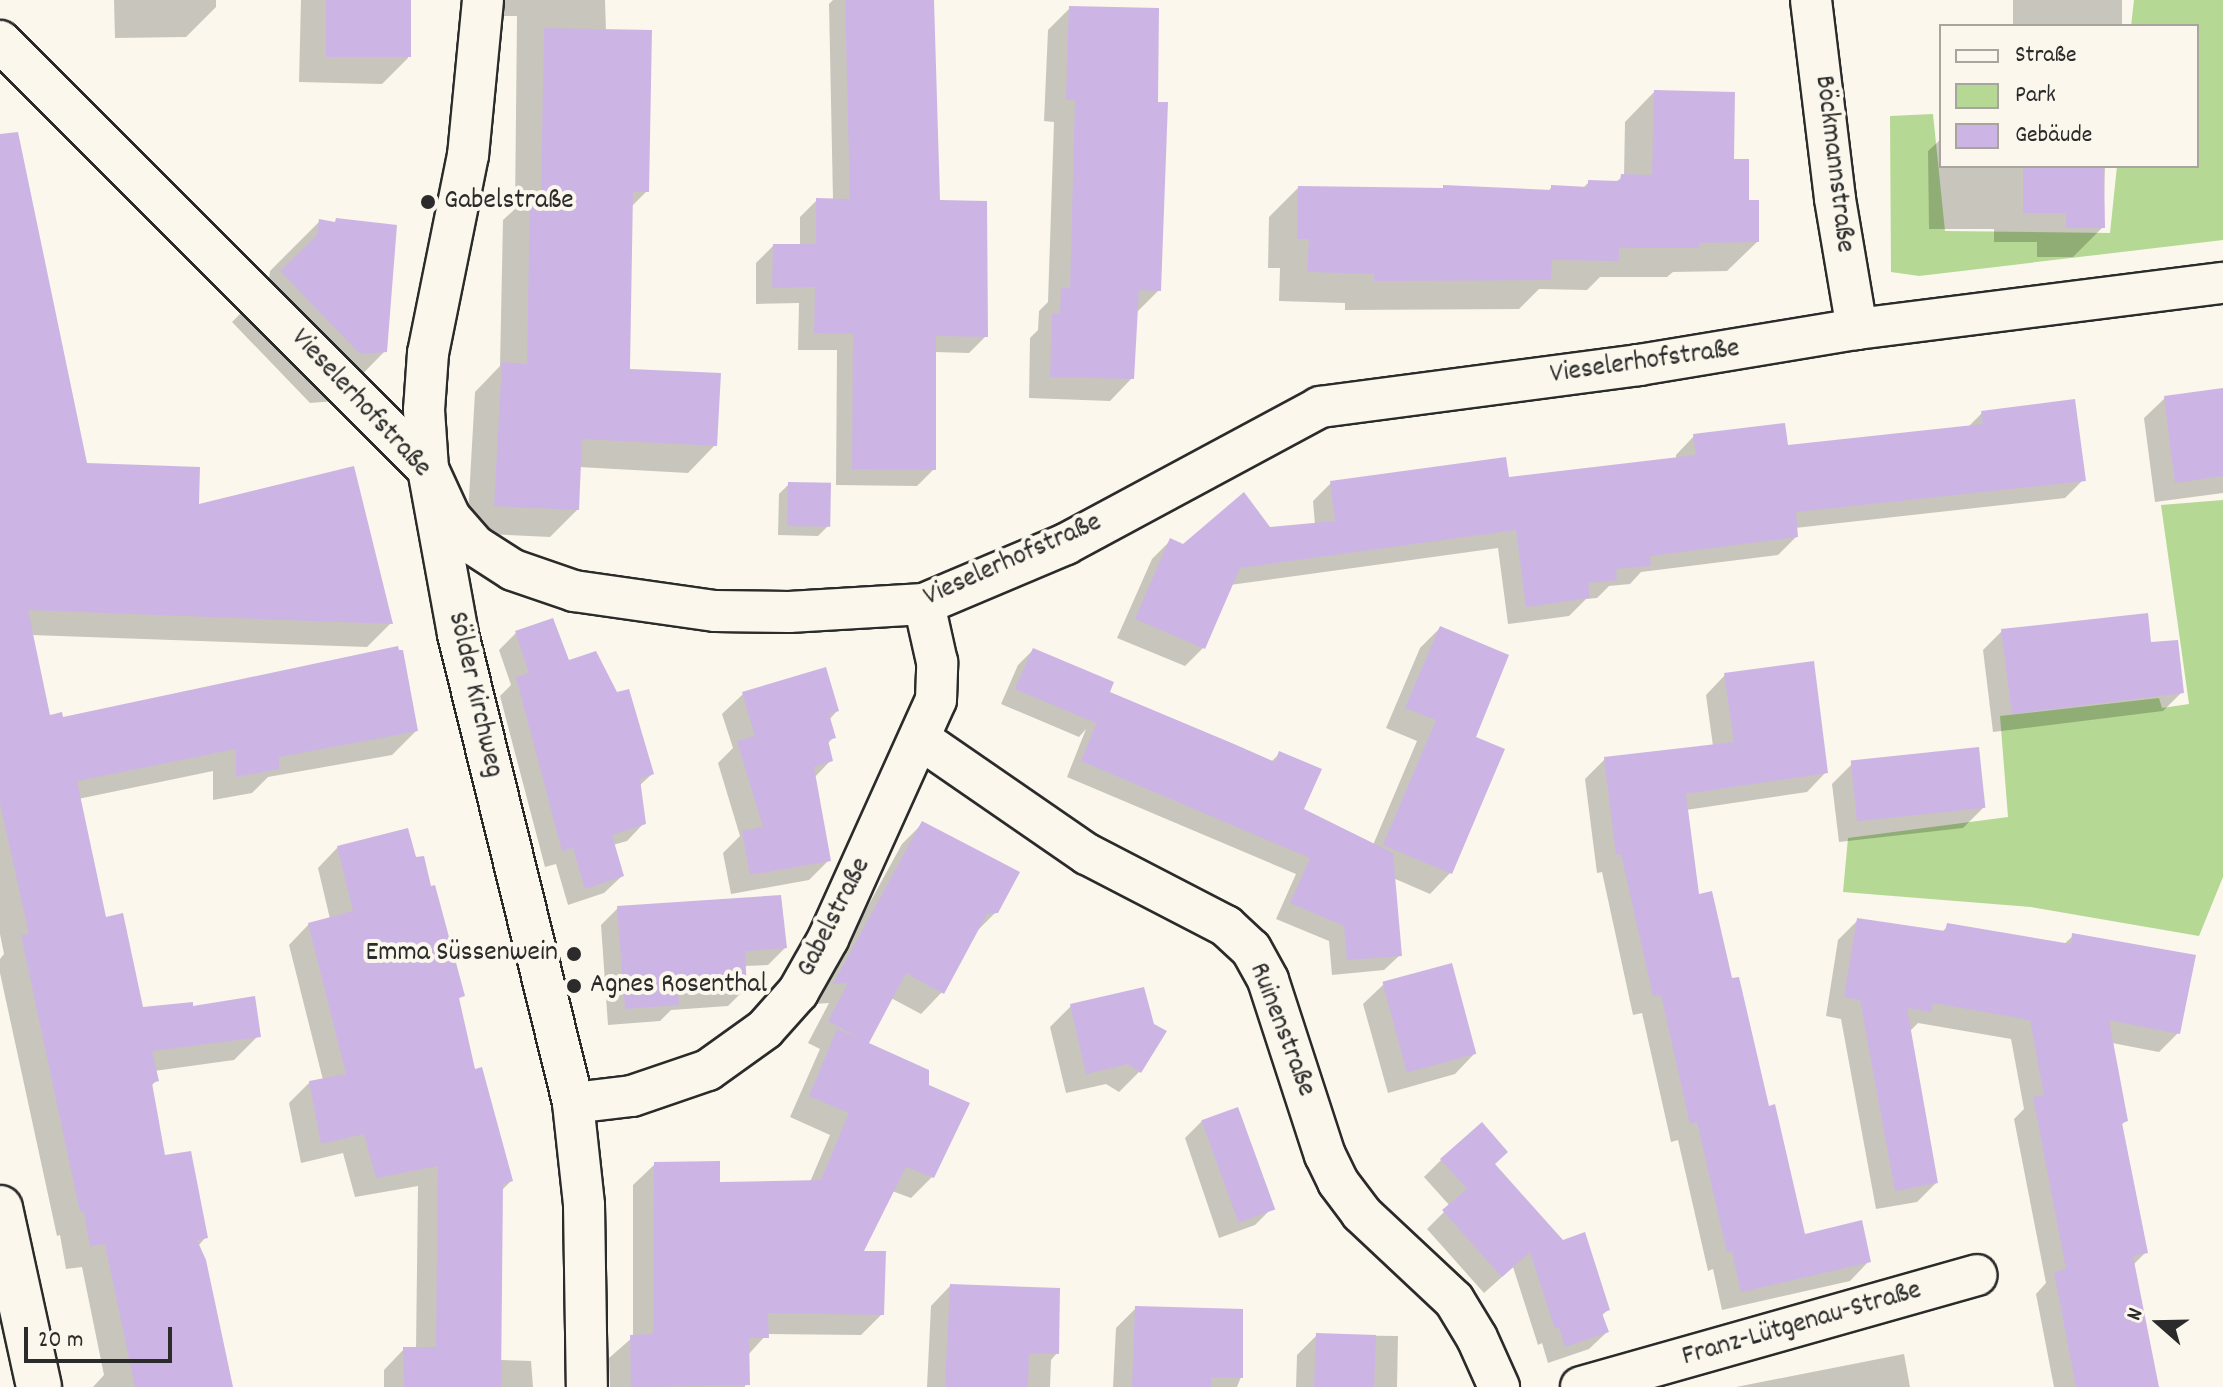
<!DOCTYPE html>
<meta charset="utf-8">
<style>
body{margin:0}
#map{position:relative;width:2223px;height:1387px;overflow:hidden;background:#fbf7ec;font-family:Dekko,sans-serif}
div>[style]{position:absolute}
.green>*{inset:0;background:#b5d994}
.shadow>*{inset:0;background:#0003;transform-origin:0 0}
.building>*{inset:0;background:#ccb5e4;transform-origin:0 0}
.roads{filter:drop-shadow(2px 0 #2b2b2b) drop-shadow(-2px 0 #2b2b2b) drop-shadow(0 2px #2b2b2b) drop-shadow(0 -2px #2b2b2b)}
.minor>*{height:40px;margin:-20px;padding:0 20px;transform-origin:20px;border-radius:20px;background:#fbf7ec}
.secondary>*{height:44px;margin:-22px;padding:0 22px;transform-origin:22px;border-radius:22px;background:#fbf7ec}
.dots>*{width:22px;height:22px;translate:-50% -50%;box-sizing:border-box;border:4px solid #fbf7ec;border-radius:50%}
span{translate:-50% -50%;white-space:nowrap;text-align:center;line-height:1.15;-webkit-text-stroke:8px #fbf7ec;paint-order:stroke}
.street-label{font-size:28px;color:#2b2b2b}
.poi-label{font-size:28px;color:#2b2b2b}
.left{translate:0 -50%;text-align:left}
.right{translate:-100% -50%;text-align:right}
.legend{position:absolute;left:1939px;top:24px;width:260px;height:144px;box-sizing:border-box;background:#fbf7ec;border:2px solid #a8a59f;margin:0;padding:10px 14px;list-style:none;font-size:24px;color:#2b2b2b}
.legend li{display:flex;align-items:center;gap:16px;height:40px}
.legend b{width:40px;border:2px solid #a8a59f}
.north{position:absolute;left:2119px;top:1283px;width:80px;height:80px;-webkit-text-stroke:6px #fbf7ec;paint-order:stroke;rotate:290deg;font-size:22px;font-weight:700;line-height:32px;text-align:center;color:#2b2b2b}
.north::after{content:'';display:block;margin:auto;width:28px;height:36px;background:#2b2b2b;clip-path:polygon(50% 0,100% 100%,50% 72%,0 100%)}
.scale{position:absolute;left:24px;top:1327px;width:148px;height:36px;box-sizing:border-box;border:4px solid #2b2b2b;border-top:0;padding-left:10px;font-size:24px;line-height:28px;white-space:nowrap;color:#2b2b2b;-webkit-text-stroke:6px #fbf7ec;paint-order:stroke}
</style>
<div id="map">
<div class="green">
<div style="clip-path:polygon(2134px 0,2223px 0,2223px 240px,1919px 276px,1891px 272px,1890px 116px,1933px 114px,1945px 231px,2110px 233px,2117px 166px,2197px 166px,2197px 26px,2131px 26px)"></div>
<div style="clip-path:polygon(2223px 500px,2223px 877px,2199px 936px,2031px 907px,1843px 892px,1848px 838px,2008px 817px,2000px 716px,2159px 698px,2162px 708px,2189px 704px,2161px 505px)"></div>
</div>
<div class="shadow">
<div style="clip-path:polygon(114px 0,216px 0,216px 7px,186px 37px,115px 38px)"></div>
<div style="clip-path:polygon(301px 0,409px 0,408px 58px,382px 84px,299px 82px)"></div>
<div style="clip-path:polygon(501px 0,605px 0,606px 31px,647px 191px,631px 207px,628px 371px,715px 445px,688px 473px,579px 467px,577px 510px,550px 537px,467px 533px,475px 392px,500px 366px,503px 220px,515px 209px,517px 16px,502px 16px)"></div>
<div style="clip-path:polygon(833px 0,933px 0,938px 202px,986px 336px,969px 353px,934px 352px,934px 469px,917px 486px,836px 485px,837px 350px,798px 350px,799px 303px,756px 304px,756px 263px,773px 246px,800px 246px,800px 217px,817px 200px,833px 200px,829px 4px)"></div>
<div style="left:2013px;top:0;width:109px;height:26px"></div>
<div style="clip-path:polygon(1070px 8px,1159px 290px,1136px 313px,1132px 378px,1110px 401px,1029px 398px,1030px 338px,1038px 330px,1039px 311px,1048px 302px,1054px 122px,1044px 121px,1048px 30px)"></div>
<div style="clip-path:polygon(1654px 92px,1732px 160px,1757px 242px,1727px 271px,1673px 272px,1667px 277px,1600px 277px,1587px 290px,1539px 289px,1519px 309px,1345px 310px,1345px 303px,1279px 301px,1280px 268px,1268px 268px,1269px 217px,1298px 188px,1441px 190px,1444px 187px,1547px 192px,1552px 187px,1582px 189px,1589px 182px,1614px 183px,1624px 176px,1625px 122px)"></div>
<div style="clip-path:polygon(1941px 139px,1941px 166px,2105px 166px,2103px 227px,2073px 257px,2037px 257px,2037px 242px,1994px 242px,1994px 229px,1929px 229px,1928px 151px)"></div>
<div style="clip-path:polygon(0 181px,85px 465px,196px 507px,391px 623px,367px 647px,31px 635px,48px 717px,416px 731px,392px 755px,268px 777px,252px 793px,213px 800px,213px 771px,78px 799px,104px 919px,142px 1009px,191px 1008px,258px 1036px,234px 1060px,154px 1071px,156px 1081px,150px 1087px,163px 1158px,206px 1237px,198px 1246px,231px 1387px,93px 1387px,104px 1375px,82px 1267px,66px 1269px,60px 1235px,57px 1236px,0 973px,0 959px,4px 954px,0 934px)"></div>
<div style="clip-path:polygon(320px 221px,385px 351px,336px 401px,310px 403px,232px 322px,268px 286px,270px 271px)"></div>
<div style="clip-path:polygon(2223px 390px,2223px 493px,2155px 502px,2144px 418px,2165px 398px)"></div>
<div style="clip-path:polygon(1982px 413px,2083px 480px,2065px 498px,1795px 528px,1796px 537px,1778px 555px,1641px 572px,1630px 584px,1609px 586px,1597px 598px,1586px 599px,1569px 616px,1508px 624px,1498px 548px,1230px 585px,1203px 648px,1185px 666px,1117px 638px,1152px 559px,1171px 540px,1184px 546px,1269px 529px,1315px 525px,1313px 501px,1331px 483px,1507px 480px,1676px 460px,1676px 455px,1694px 436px,1786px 447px,1968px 427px)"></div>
<div style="clip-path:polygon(789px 484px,828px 526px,818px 536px,778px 535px,779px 494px)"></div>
<div style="clip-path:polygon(1440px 628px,1473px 738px,1502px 750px,1450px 873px,1430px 894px,1393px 878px,1400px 955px,1384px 970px,1332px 975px,1329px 941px,1276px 919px,1296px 874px,1067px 777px,1086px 729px,1079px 737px,1001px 704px,1018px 665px,1033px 650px,1107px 693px,1271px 762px,1280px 753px,1301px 810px,1373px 845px,1417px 741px,1386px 728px,1420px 648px)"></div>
<div style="clip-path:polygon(2002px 631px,2149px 645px,2182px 692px,2163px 711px,1993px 732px,1983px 650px)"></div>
<div style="clip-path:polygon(516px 633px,568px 662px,652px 774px,639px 786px,644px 823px,627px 841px,613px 845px,622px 876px,604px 893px,568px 905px,556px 864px,545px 867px,500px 696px,511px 685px,499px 650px)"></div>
<div style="clip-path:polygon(1725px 675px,1826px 772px,1807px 792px,1686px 810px,1697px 896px,1730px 981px,1803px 1237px,1869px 1261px,1850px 1281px,1722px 1310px,1713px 1269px,1708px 1271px,1678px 1140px,1671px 1142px,1642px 1013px,1633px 1015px,1602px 872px,1597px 873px,1585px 779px,1605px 759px,1713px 746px,1706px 695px)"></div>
<div style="clip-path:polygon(743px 694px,837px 711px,829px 720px,834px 737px,827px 744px,831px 760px,814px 778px,829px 860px,809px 880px,731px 894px,723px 853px,740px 836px,718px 763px,733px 748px,722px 714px)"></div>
<div style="clip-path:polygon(1852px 764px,1983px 808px,1963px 828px,1839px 842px,1832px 784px)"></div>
<div style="clip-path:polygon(923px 823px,996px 912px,974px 934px,942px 992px,921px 1014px,891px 998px,867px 1044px,932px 1177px,911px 1198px,892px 1191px,861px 1253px,882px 1314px,861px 1335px,767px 1334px,747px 1356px,745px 1387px,610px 1387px,609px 1358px,633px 1337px,633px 1185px,655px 1164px,718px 1184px,810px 1182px,830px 1135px,790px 1117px,820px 1049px,808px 1043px,829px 1003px,814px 1004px,902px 844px)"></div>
<div style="clip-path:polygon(338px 847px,415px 860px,462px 995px,457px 1000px,473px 1072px,511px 1181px,501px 1191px,500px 1360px,531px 1361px,533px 1387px,384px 1387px,384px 1370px,404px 1349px,416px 1349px,418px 1186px,355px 1197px,343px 1153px,301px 1163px,289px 1103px,310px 1082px,323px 1080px,289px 945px,309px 924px,330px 919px,318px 868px)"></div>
<div style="clip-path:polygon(618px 908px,785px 948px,768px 965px,744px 966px,745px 989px,728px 1006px,671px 1010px,660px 1021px,608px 1025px,601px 925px)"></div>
<div style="clip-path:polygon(1858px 920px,1941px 933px,1948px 926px,2063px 945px,2073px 936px,2178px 1033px,2159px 1052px,2112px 1043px,2126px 1121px,2120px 1126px,2146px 1252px,2132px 1266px,2155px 1387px,2054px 1387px,2036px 1294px,2046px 1283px,2014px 1119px,2024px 1109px,2011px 1039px,1918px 1023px,1909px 1032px,1936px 1183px,1917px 1202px,1876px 1209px,1841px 1019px,1826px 1016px,1838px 940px)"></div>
<div style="clip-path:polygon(1384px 984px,1475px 1053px,1455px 1074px,1388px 1093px,1363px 1004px)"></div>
<div style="clip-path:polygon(1071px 1006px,1152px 1025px,1139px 1072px,1119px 1092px,1106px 1084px,1066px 1093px,1050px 1027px)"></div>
<div style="clip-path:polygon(1202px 1121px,1272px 1208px,1255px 1225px,1219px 1238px,1185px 1138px)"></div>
<div style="clip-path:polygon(1441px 1160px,1493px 1164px,1608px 1310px,1601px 1316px,1607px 1332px,1589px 1349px,1548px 1363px,1542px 1343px,1538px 1345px,1513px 1267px,1484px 1293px,1427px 1229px,1450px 1206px,1424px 1177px)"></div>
<div style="clip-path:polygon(950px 1286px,1057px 1353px,1051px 1360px,1050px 1387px,927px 1387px,931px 1306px)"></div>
<div style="clip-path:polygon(1136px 1308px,1241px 1377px,1237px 1387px,1113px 1387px,1116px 1328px)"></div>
<div style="clip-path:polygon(1317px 1335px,1398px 1336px,1397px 1387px,1296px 1387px,1297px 1355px)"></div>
<div style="clip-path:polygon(1904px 1354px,1910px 1387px,1736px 1387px)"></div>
</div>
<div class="building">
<div style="left:326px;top:0;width:85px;height:57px"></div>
<div style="clip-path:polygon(845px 0,934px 0,940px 200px,987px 201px,988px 337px,936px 336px,936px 470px,852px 469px,853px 334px,814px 333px,815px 287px,772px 288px,773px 244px,816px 244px,816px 198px,850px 199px)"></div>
<div style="clip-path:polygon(1069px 6px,1159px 8px,1158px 102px,1168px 102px,1161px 291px,1139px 290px,1134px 379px,1050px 377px,1052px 314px,1060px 314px,1061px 287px,1070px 288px,1075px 100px,1066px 100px)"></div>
<div style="clip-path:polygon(544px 28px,652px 30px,649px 192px,633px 192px,630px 369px,721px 373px,717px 446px,582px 439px,579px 510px,494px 506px,502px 362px,527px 364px,530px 191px,541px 191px)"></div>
<div style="clip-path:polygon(1654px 90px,1735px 92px,1734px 159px,1749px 159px,1749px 200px,1759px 200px,1759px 242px,1699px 243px,1699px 248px,1619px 248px,1619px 261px,1552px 260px,1551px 280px,1374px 281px,1374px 274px,1307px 272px,1309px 239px,1297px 239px,1298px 186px,1443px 188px,1443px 185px,1551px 190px,1551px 185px,1588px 187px,1588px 180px,1620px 181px,1621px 174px,1652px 175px)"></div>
<div style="clip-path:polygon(18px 132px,87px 463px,200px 467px,199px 504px,354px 466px,393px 624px,28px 610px,50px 715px,62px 712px,63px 717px,398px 646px,399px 650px,403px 650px,418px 731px,279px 757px,279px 769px,236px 777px,236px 749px,77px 781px,106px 917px,123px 913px,143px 1007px,193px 1002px,193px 1006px,255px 996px,261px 1037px,152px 1051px,159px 1081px,152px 1083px,165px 1155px,191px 1151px,208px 1238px,197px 1240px,206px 1260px,233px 1387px,135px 1387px,105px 1244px,90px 1246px,84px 1212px,80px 1212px,21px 935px,29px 934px,0 803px,0 134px)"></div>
<div style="clip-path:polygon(2023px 166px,2104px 166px,2105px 228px,2066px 228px,2066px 213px,2023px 213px)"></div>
<div style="clip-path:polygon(336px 218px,397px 225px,387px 352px,360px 354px,280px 271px,317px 235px,319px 219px,335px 222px)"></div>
<div style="clip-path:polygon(2223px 388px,2223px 476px,2175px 483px,2164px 396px)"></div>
<div style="clip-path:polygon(2075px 399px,2086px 481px,1796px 512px,1798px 537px,1650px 556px,1651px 566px,1616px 569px,1617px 580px,1588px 583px,1590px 598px,1526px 607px,1516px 530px,1240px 568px,1205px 649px,1135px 619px,1170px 538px,1183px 544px,1244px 492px,1270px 527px,1335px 521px,1330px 481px,1506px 457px,1509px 477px,1696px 455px,1693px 434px,1785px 423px,1788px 445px,1983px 424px,1981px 411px)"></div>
<div style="left:788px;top:482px;width:43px;height:44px;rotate:1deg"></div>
<div style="clip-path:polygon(2148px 613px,2151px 642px,2178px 640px,2184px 693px,2012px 714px,2001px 629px)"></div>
<div style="clip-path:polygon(553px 618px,569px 660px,596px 651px,617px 692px,629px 689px,654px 774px,640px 779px,646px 824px,612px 835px,624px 876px,585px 889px,573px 848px,562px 851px,516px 677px,529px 673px,515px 631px)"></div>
<div style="clip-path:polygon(1440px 626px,1509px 655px,1476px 737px,1505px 749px,1452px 874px,1383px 845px,1436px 720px,1405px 708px)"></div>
<div style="clip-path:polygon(1033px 648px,1114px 682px,1110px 692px,1234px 744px,1275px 762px,1279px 751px,1322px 769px,1304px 809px,1393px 853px,1402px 956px,1347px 960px,1344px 926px,1290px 903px,1310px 858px,1081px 761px,1106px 700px,1096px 723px,1015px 689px)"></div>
<div style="clip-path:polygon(1814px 661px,1828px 773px,1686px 794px,1699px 894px,1712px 891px,1732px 978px,1739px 977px,1769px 1106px,1775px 1104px,1805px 1234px,1862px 1220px,1871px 1262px,1741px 1292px,1732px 1251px,1727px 1252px,1697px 1122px,1690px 1124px,1661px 995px,1653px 996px,1621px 854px,1616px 855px,1604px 757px,1734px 742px,1724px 673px)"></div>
<div style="clip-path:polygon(826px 667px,839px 711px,829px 714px,836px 738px,828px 740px,833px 761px,814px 767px,831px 861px,750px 875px,742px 831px,763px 827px,737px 741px,755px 736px,742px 692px)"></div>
<div style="left:1979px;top:747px;width:61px;height:129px;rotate:84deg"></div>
<div style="clip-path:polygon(922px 821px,1020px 872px,998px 913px,987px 914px,944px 994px,906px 973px,869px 1043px,929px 1070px,929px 1085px,970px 1103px,934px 1178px,906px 1167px,864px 1251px,886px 1251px,884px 1315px,768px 1313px,769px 1338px,749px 1338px,750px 1385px,631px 1387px,630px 1335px,653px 1334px,654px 1162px,720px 1161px,720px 1182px,821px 1180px,849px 1113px,809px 1096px,837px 1029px,860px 1039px,828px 1021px,848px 983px,833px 984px)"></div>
<div style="clip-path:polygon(408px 828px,416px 857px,424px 856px,431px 886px,435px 885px,465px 996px,459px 998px,475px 1069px,482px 1067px,513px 1181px,503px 1184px,501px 1387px,404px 1387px,403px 1347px,436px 1347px,438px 1166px,376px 1178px,364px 1134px,321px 1144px,309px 1081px,346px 1074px,308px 923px,353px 911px,337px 846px)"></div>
<div style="clip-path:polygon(781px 895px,787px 948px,745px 951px,747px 990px,678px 994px,679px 1005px,625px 1009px,617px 906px)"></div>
<div style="clip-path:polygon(1857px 918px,1945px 931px,1947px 923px,2071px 944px,2072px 933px,2196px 955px,2180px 1034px,2109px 1020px,2128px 1121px,2122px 1123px,2148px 1253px,2133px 1256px,2159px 1387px,2076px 1387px,2054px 1272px,2066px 1269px,2033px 1097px,2044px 1095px,2030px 1020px,1933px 1003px,1931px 1012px,1907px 1008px,1938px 1183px,1895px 1191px,1860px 1000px,1844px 997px)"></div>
<div style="left:1452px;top:963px;width:94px;height:72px;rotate:75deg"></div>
<div style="clip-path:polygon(1144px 987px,1154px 1024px,1167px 1031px,1141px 1073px,1128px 1064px,1086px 1074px,1070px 1004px)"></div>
<div style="left:1238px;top:1107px;width:109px;height:39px;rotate:70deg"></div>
<div style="clip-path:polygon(1482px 1122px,1508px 1152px,1495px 1164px,1563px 1240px,1585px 1232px,1610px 1310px,1602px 1313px,1609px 1332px,1565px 1347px,1559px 1327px,1555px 1329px,1530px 1252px,1502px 1277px,1442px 1210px,1467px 1189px,1440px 1159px)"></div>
<div style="clip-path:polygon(950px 1284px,1060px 1288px,1059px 1354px,1029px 1353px,1028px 1387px,945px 1387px)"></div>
<div style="clip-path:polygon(1135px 1306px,1243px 1309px,1243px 1378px,1211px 1377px,1211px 1387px,1132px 1387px)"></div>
<div style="left:1316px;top:1333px;width:60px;height:54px;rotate:2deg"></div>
</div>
<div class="roads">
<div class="minor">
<div style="left:483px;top:0;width:156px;rotate:95.5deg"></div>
<div style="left:468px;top:155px;width:202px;rotate:101.4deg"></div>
<div style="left:428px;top:353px;width:57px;rotate:94deg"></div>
<div style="left:424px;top:410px;width:59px;rotate:86.1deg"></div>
<div style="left:428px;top:469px;width:168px;rotate:79.7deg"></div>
<div style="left:458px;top:634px;width:483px;rotate:76.2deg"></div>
<div style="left:573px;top:1103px;width:103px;rotate:83.8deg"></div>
<div style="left:584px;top:1205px;width:182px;rotate:89.1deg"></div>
<div style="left:1811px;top:0;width:200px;rotate:83.1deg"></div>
<div style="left:1835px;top:199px;width:132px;rotate:80.4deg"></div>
<div style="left:0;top:41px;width:605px;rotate:45deg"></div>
<div style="left:428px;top:469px;width:53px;rotate:65.4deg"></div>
<div style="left:450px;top:517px;width:37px;rotate:49deg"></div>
<div style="left:474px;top:545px;width:46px;rotate:32.7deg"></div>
<div style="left:513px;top:570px;width:65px;rotate:19deg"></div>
<div style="left:574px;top:591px;width:142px;rotate:8.1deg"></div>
<div style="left:715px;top:611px;width:74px;rotate:0.8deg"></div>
<div style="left:789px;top:612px;width:135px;rotate:-3.4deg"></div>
<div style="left:924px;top:604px;width:154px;rotate:-22.9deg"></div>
<div style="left:1066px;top:544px;width:289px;rotate:-28.3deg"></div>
<div style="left:1320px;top:407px;width:322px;rotate:-7.5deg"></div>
<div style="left:1639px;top:365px;width:221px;rotate:-9.4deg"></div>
<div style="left:1857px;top:329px;width:369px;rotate:-7.2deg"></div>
<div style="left:920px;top:739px;width:203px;rotate:34.6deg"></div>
<div style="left:1087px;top:854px;width:157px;rotate:27.4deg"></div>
<div style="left:1226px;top:926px;width:34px;rotate:43deg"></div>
<div style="left:1251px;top:949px;width:35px;rotate:61deg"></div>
<div style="left:1268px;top:980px;width:184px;rotate:72deg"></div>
<div style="left:1325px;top:1155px;width:30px;rotate:64deg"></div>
<div style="left:1338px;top:1182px;width:39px;rotate:53deg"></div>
<div style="left:1361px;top:1213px;width:127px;rotate:43.1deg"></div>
<div style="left:1454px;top:1300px;width:44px;rotate:58.8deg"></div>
<div style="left:1477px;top:1338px;width:54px;rotate:65.8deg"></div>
<div style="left:573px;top:1103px;width:59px;rotate:-6.8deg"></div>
<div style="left:632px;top:1096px;width:80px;rotate:-18.9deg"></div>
<div style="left:708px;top:1070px;width:70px;rotate:-35.7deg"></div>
<div style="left:765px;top:1029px;width:50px;rotate:-48.3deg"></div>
<div style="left:798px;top:992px;width:61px;rotate:-60.5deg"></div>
<div style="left:828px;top:939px;width:262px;rotate:-65.7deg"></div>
<div style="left:936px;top:700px;width:38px;rotate:-88deg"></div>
<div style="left:937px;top:662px;width:59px;rotate:-102.6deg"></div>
<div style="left:1581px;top:1387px;width:411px;rotate:-15.8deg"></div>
</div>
<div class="secondary">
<div style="left:0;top:1208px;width:183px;rotate:77.7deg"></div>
</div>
</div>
<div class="dots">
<div style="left:428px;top:202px;background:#2b2b2b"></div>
<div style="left:574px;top:954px;background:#2b2b2b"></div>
<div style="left:574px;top:986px;background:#2b2b2b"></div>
</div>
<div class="street-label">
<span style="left:1833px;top:164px;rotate:83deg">Böckmannstraße</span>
<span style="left:1645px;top:363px;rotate:-8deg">Vieselerhofstraße</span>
<span style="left:360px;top:404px;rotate:47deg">Vieselerhofstraße</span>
<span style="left:1013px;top:561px;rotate:-24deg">Vieselerhofstraße</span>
<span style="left:474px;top:695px;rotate:77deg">Sölder Kirchweg</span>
<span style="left:835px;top:918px;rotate:-63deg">Gabelstraße</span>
<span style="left:1281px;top:1030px;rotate:69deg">Ruinenstraße</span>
<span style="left:1802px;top:1325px;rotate:-16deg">Franz-Lütgenau-Straße</span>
</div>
<div class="poi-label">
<span class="left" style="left:444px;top:202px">Gabelstraße</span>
<span class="right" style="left:558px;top:954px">Emma Süssenwein</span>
<span class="left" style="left:590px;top:986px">Agnes Rosenthal</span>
</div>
<ul class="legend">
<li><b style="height:10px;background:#fbf7ec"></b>Straße</li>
<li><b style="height:22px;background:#b5d994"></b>Park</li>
<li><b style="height:22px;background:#ccb5e4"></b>Gebäude</li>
</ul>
<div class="north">N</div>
<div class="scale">20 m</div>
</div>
